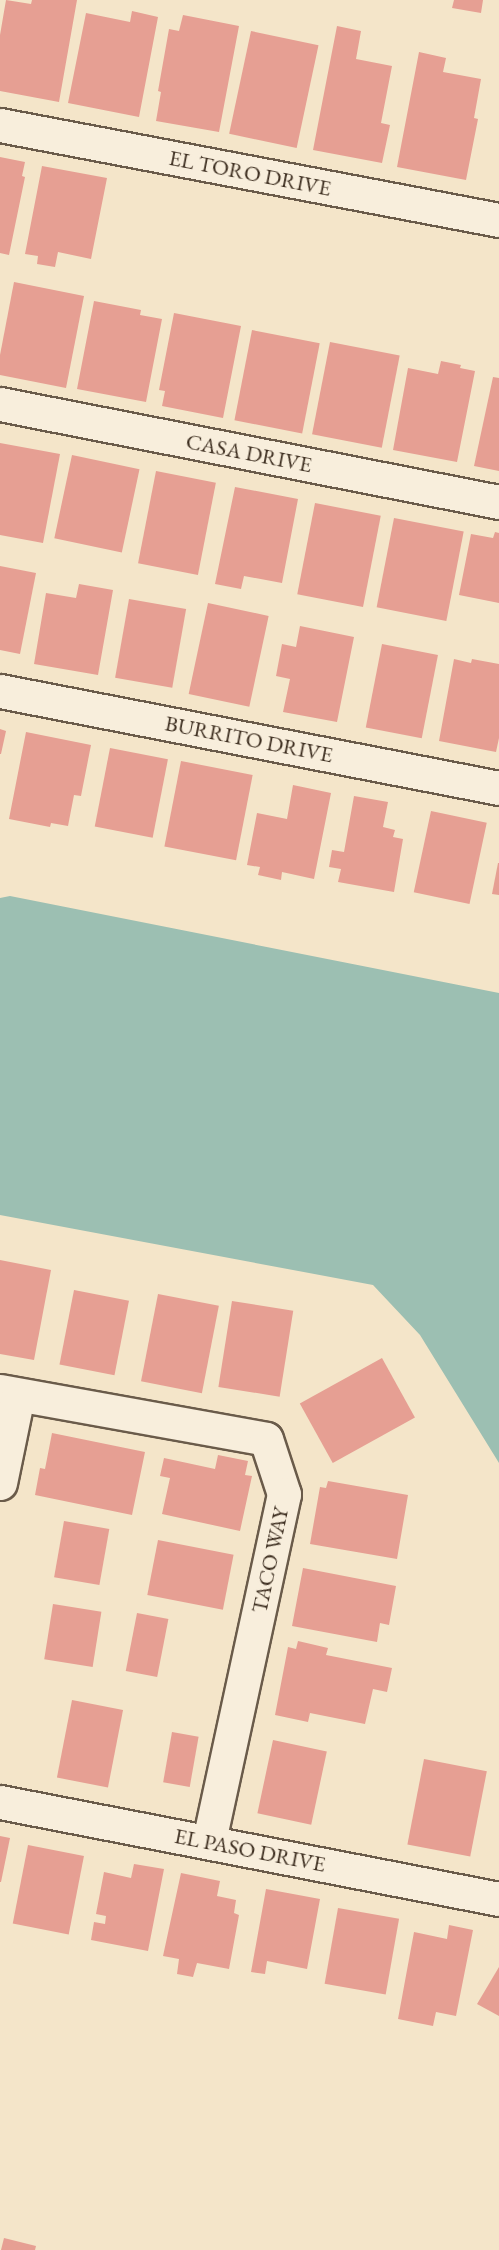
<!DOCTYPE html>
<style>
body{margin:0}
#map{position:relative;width:499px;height:2250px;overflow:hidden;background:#f4e5c9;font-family:"EB Garamond",serif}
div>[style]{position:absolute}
.water>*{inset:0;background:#9cbfb2}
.building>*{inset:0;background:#e69f93;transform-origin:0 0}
.roads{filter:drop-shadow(2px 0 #6a5b4a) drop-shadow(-2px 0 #6a5b4a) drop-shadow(0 2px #6a5b4a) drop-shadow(0 -2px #6a5b4a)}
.minor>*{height:33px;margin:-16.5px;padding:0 16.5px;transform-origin:16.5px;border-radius:16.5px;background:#f8eedc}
span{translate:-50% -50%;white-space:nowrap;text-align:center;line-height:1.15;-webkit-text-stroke:4.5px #f8eedc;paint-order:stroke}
.street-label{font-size:22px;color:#3c2d1f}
</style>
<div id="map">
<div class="water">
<div style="clip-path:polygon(10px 896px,499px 993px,499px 1463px,420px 1335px,373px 1285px,0 1215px,0 898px)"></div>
</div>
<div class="building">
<div style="clip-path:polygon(6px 0,31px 4px,32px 0,77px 0,59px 102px,0 91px,0 35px)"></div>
<div style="clip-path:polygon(454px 0,483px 0,481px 13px,452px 8px)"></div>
<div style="clip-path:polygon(132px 11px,158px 17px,139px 117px,68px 103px,86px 13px,130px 22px)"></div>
<div style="clip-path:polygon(183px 15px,239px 26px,219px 132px,156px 121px,161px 92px,158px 91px,169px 29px,179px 31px)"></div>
<div style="clip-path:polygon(337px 26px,361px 31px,356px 59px,392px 66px,381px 123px,390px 125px,382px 163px,313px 150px)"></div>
<div style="left:251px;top:31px;width:69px;height:105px;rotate:12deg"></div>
<div style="clip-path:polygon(419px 52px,446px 58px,443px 72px,481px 79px,474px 118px,478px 119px,466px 180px,397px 167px)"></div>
<div style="clip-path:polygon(0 157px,25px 162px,22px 176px,25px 177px,9px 255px,0 253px)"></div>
<div style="clip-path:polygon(42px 166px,107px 178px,91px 259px,58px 252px,55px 267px,37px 264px,38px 256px,25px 254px)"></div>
<div style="clip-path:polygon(14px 282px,84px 296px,66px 388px,0 375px,0 355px)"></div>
<div style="clip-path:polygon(94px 301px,141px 310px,140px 315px,162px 319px,146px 402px,77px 389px)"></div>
<div style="clip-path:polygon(174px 313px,241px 326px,223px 418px,162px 406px,165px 391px,159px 390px)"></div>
<div style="left:252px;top:330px;width:69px;height:92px;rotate:11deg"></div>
<div style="left:330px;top:342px;width:71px;height:94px;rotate:11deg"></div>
<div style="clip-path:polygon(441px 361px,461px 365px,460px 368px,475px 371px,457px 462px,393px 450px,408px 368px,438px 374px)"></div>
<div style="clip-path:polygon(493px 377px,499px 378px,499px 471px,474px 466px)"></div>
<div style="clip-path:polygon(0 443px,60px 454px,43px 543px,0 535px)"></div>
<div style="left:72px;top:455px;width:69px;height:85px;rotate:12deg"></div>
<div style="left:156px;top:471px;width:61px;height:94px;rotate:11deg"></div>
<div style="clip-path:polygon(235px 487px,298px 499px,282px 583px,244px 576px,241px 589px,215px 584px)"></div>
<div style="left:315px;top:503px;width:67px;height:93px;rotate:11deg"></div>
<div style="left:394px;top:518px;width:71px;height:91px;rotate:11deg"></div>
<div style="clip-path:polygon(495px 532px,499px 533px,499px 603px,459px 595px,471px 534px,493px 538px)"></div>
<div style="clip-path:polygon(0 566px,36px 573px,20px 654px,0 650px)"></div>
<div style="clip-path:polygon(79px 584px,113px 590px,98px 675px,34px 664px,46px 593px,76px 598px)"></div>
<div style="left:129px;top:599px;width:58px;height:80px;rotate:10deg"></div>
<div style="left:208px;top:603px;width:62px;height:93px;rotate:12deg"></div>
<div style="clip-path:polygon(300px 626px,354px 637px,337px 722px,283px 712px,290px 679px,276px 676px,282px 644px,296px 647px)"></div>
<div style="left:382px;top:644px;width:57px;height:85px;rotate:11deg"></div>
<div style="clip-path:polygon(454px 659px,471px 663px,472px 659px,499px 664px,499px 738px,496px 752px,439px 741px)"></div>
<div style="clip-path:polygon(0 729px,6px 731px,1px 754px,0 754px)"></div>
<div style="clip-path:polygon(26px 732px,91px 745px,81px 796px,74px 795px,68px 826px,51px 823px,50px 827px,9px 819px)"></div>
<div style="left:110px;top:748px;width:59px;height:80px;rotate:11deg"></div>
<div style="left:181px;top:761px;width:73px;height:87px;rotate:11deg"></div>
<div style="clip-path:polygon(293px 785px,331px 793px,314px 879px,282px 872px,281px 880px,258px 875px,260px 867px,247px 865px,257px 813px,287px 819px)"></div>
<div style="clip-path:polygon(354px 796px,388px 802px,383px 827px,395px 830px,393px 837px,403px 839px,394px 892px,338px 882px,341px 869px,329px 867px,332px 850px,344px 852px)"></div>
<div style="left:431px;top:811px;width:57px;height:83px;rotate:12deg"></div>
<div style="clip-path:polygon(498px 863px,499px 863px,499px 895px,492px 894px)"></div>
<div style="clip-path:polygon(0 1260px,51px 1270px,34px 1360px,0 1354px)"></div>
<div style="left:74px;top:1290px;width:56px;height:76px;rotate:11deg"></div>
<div style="left:158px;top:1294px;width:62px;height:89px;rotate:11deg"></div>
<div style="left:232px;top:1301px;width:62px;height:87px;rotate:9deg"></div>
<div style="left:382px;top:1358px;width:68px;height:94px;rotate:61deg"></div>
<div style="clip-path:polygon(52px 1433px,145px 1452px,132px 1515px,35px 1495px,40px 1468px,45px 1469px)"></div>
<div style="clip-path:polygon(218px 1455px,248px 1461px,245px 1475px,252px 1476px,240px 1531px,162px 1514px,170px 1478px,160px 1476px,164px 1458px,215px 1469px)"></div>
<div style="clip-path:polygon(328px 1481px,408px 1495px,397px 1559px,310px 1544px,320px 1487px,326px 1488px)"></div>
<div style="left:64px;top:1521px;width:46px;height:57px;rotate:10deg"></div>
<div style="left:158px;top:1540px;width:77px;height:56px;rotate:11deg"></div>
<div style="clip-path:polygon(303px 1568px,396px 1586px,389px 1625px,380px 1623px,377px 1642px,292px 1626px)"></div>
<div style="left:53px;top:1604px;width:49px;height:56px;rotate:9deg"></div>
<div style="left:137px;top:1613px;width:32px;height:59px;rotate:11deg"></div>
<div style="clip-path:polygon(298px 1641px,328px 1648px,326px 1655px,392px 1668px,387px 1692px,373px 1689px,365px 1724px,310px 1713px,308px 1722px,275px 1715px,288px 1647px,296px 1649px)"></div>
<div style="left:72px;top:1700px;width:52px;height:79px;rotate:11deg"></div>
<div style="left:172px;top:1732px;width:27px;height:51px;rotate:10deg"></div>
<div style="left:273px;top:1740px;width:55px;height:75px;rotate:12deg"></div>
<div style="left:424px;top:1759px;width:64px;height:87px;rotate:11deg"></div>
<div style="clip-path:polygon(0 1836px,10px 1838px,1px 1882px,0 1882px)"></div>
<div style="left:28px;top:1845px;width:57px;height:80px;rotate:11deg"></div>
<div style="clip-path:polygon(134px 1864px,164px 1869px,148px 1951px,91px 1940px,94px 1922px,105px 1924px,106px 1916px,96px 1914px,104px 1872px,131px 1878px)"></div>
<div style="clip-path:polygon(181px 1873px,220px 1881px,217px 1896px,236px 1900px,234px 1913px,239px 1915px,229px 1969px,197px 1963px,193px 1977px,177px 1974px,179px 1959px,163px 1956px)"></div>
<div style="clip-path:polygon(266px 1889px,320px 1899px,307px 1969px,267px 1961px,265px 1974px,251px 1972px)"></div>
<div style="left:338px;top:1908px;width:62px;height:77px;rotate:10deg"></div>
<div style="clip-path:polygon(449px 1925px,473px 1930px,456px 2016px,436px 2012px,433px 2026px,398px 2019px,414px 1932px,447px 1939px)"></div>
<div style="clip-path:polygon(499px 1967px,499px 2016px,477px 2004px)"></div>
<div style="clip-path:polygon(4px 2238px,36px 2246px,35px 2250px,1px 2250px)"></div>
</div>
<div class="roads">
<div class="minor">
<div style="left:0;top:125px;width:508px;rotate:10.78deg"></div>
<div style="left:0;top:404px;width:509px;rotate:11.11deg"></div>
<div style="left:0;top:691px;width:508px;rotate:11deg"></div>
<div style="left:0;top:1391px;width:270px;rotate:10.2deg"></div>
<div style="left:266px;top:1439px;width:58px;rotate:71.9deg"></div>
<div style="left:284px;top:1494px;width:356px;rotate:102.2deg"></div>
<div style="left:0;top:1483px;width:90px;rotate:-78.4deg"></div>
<div style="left:0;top:1802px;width:508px;rotate:11deg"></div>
</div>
</div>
<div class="street-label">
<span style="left:250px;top:173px;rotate:11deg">EL TORO DRIVE</span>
<span style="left:249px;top:453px;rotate:11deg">CASA DRIVE</span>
<span style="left:249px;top:739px;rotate:11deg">BURRITO DRIVE</span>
<span style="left:270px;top:1560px;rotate:-78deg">TACO WAY</span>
<span style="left:250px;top:1850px;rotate:11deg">EL PASO DRIVE</span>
</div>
</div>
